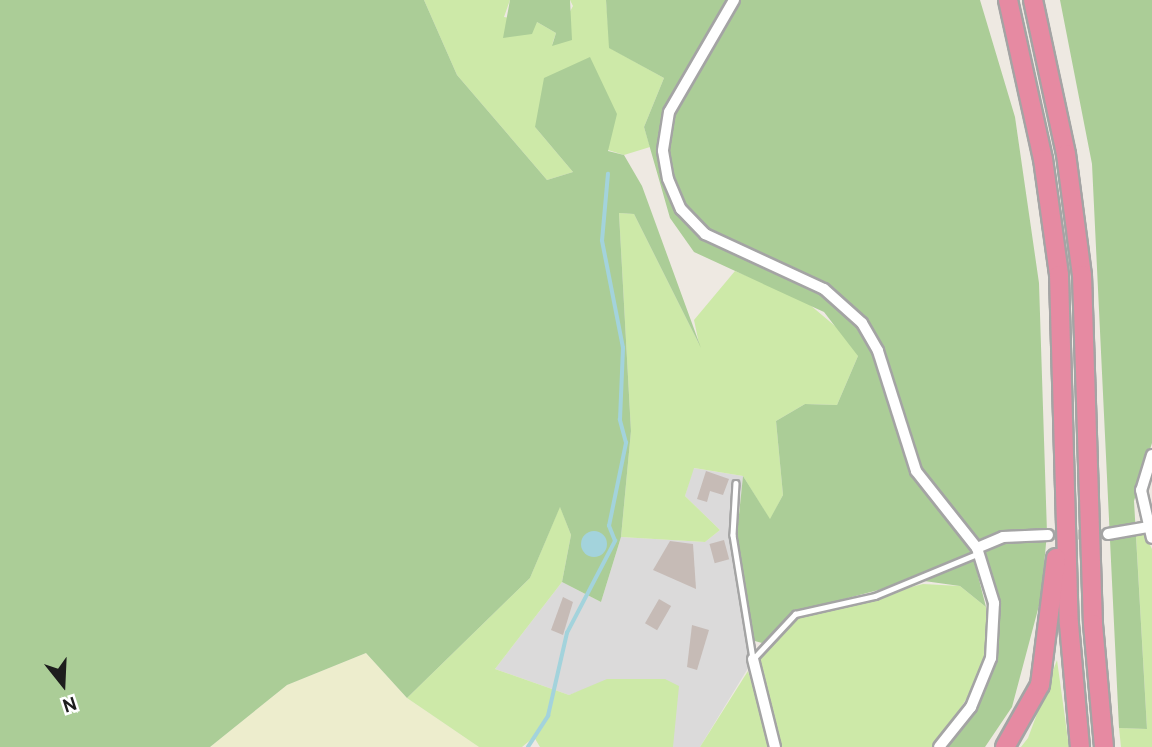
<!DOCTYPE html>
<style>
body{margin:0}
#map{position:relative;width:1152px;height:747px;overflow:hidden;background:#eee9e2;font-family:Cabin,sans-serif}
div>[style]{position:absolute}
.residential>*{inset:0;background:#dbdada}
.farmland>*{inset:0;background:#ededcd}
.grass>*{inset:0;background:#cde9a8}
.forest>*{inset:0;background:#abcd97}
.water>*{inset:0;background:#a3d3dc}
.round{border-radius:50%}
.stream>*{height:3.5px;margin:-1.75px;padding:0 1.75px;transform-origin:1.75px;border-radius:1.75px;background:#a3d3dc}
.building>*{inset:0;background:#c6bbb6;transform-origin:0 0}
.minor-tunnel>*{height:10px;margin-top:-5px;transform-origin:0;background:repeating-linear-gradient(90deg,#c4c0bb 0 10px,transparent 0 15px)}
.roads{filter:drop-shadow(2px 0 #a4a4a4) drop-shadow(-2px 0 #a4a4a4) drop-shadow(0 2px #a4a4a4) drop-shadow(0 -2px #a4a4a4)}
.service>*{height:4.5px;margin:-2.25px;padding:0 2.25px;transform-origin:2.25px;border-radius:2.25px;background:#fff}
.minor>*{height:10px;margin:-5px;padding:0 5px;transform-origin:5px;border-radius:5px;background:#fff}
.motorway>*{height:18px;margin:-9px;padding:0 9px;transform-origin:9px;border-radius:9px;background:#e68aa2}
span{translate:-50% -50%;white-space:nowrap;text-align:center;line-height:1.15;-webkit-text-stroke:5px #fff;paint-order:stroke}
.north{position:absolute;left:28px;top:649px;width:70px;height:70px;-webkit-text-stroke:5px #fff;paint-order:stroke;rotate:162deg;font-size:19px;font-weight:700;line-height:28px;text-align:center;color:#1d1d1d}
.north::after{content:'';display:block;margin:auto;width:24px;height:32px;background:#1d1d1d;clip-path:polygon(50% 0,100% 100%,50% 72%,0 100%)}
</style>
<div id="map">
<div class="residential">
<div style="clip-path:polygon(693px 468px,743px 476px,737px 534px,753px 660px,700px 747px,673px 747px,672px 735px,586px 689px,569px 695px,495px 669px,562px 582px,601px 602px,621px 537px,705px 542px,720px 530px,685px 496px)"></div>
</div>
<div class="farmland">
<div style="clip-path:polygon(366px 653px,407px 698px,479px 747px,210px 747px,287px 685px)"></div>
</div>
<div class="grass">
<div style="clip-path:polygon(424px 0,510px 0,504px 17px,537px 22px,556px 33px,552px 45px,573px 6px,570px 0,606px 0,610px 48px,664px 78px,644px 127px,650px 147px,624px 155px,535px 127px,573px 172px,547px 180px,457px 75px)"></div>
<div style="clip-path:polygon(619px 213px,634px 214px,699px 344px,694px 320px,735px 271px,803px 299px,854px 342px,858px 356px,837px 405px,805px 404px,776px 421px,783px 495px,770px 520px,743px 476px,694px 468px,685px 496px,720px 530px,705px 542px,621px 537px,631px 431px)"></div>
<div style="clip-path:polygon(560px 506px,571px 535px,562px 582px,495px 669px,569px 695px,607px 679px,665px 679px,679px 686px,673px 747px,540px 747px,534px 737px,522px 747px,479px 747px,407px 698px,530px 578px)"></div>
<div style="clip-path:polygon(1136px 535px,1145px 535px,1152px 549px,1152px 747px,1121px 747px,1119px 728px,1147px 729px)"></div>
<div style="clip-path:polygon(923px 584px,960px 586px,986px 607px,988px 622px,984px 672px,935px 747px,778px 747px,753px 660px,797px 616px)"></div>
<div style="clip-path:polygon(1057px 660px,1069px 747px,1021px 747px,1028px 738px)"></div>
<div style="clip-path:polygon(748px 671px,772px 747px,700px 747px)"></div>
</div>
<div class="forest">
<div style="clip-path:polygon(0 0,424px 0,457px 75px,547px 180px,573px 172px,535px 127px,544px 78px,590px 57px,617px 114px,608px 151px,624px 155px,642px 186px,701px 348px,634px 214px,619px 213px,631px 431px,621px 537px,601px 602px,562px 582px,571px 535px,560px 507px,530px 578px,407px 698px,366px 653px,287px 685px,210px 747px,0 747px)"></div>
<div style="clip-path:polygon(510px 0,570px 0,572px 40px,552px 46px,556px 33px,537px 22px,532px 34px,503px 38px)"></div>
<div style="clip-path:polygon(606px 0,980px 0,1015px 117px,1039px 283px,1047px 533px,1041px 598px,1012px 707px,985px 747px,939px 747px,980px 692px,995px 620px,982px 561px,975px 564px,986px 607px,960px 586px,917px 580px,794px 612px,766px 644px,751px 640px,737px 534px,743px 476px,770px 519px,783px 495px,776px 421px,805px 404px,837px 405px,858px 356px,824px 312px,694px 252px,670px 218px,644px 127px,664px 78px,609px 48px)"></div>
<div style="clip-path:polygon(1060px 0,1152px 0,1152px 443px,1134px 501px,1147px 729px,1119px 728px,1092px 164px)"></div>
</div>
<div class="water">
<div class="round" style="left:581px;top:531px;width:26px;height:26px"></div>
</div>
<div class="stream">
<div style="left:528px;top:747px;width:37px;rotate:-57deg"></div>
<div style="left:548px;top:716px;width:85px;rotate:-77.1deg"></div>
<div style="left:567px;top:633px;width:104px;rotate:-62.4deg"></div>
<div style="left:615px;top:541px;width:16px;rotate:-112deg"></div>
<div style="left:609px;top:526px;width:85px;rotate:-78.4deg"></div>
<div style="left:626px;top:443px;width:24px;rotate:-105deg"></div>
<div style="left:620px;top:420px;width:72px;rotate:-87.6deg"></div>
<div style="left:623px;top:348px;width:109px;rotate:-101.1deg"></div>
<div style="left:602px;top:241px;width:67px;rotate:-84.9deg"></div>
</div>
<div class="building">
<div style="clip-path:polygon(706px 471px,729px 479px,723px 495px,710px 491px,707px 502px,697px 499px)"></div>
<div style="left:724px;top:540px;width:20px;height:15px;rotate:75deg"></div>
<div style="clip-path:polygon(670px 541px,693px 544px,696px 589px,653px 570px)"></div>
<div style="clip-path:polygon(563px 597px,573px 602px,563px 635px,551px 630px)"></div>
<div style="left:659px;top:599px;width:14px;height:28px;rotate:30deg"></div>
<div style="clip-path:polygon(692px 625px,709px 630px,697px 670px,687px 667px)"></div>
</div>
<div class="minor-tunnel">
<div style="left:1048px;top:535px;width:60px;rotate:-1deg"></div>
</div>
<div class="roads">
<div class="service">
<div style="left:736px;top:483px;width:52px;rotate:93.3deg"></div>
<div style="left:733px;top:535px;width:125px;rotate:80.8deg"></div>
<div style="left:754px;top:658px;width:60px;rotate:-47deg"></div>
<div style="left:795px;top:614px;width:82px;rotate:-12.7deg"></div>
<div style="left:875px;top:596px;width:110px;rotate:-22.4deg"></div>
</div>
<div class="minor">
<div style="left:734px;top:0;width:129px;rotate:120.1deg"></div>
<div style="left:669px;top:112px;width:39px;rotate:99deg"></div>
<div style="left:663px;top:151px;width:28px;rotate:80deg"></div>
<div style="left:668px;top:179px;width:33px;rotate:67deg"></div>
<div style="left:681px;top:209px;width:35px;rotate:46deg"></div>
<div style="left:705px;top:234px;width:131px;rotate:24.8deg"></div>
<div style="left:824px;top:289px;width:51px;rotate:41.8deg"></div>
<div style="left:862px;top:323px;width:32px;rotate:60deg"></div>
<div style="left:878px;top:351px;width:126px;rotate:72.4deg"></div>
<div style="left:916px;top:471px;width:98px;rotate:51.6deg"></div>
<div style="left:977px;top:548px;width:58px;rotate:72.8deg"></div>
<div style="left:994px;top:603px;width:55px;rotate:93.1deg"></div>
<div style="left:991px;top:658px;width:53px;rotate:112.2deg"></div>
<div style="left:971px;top:707px;width:51px;rotate:128.7deg"></div>
<div style="left:1152px;top:455px;width:37px;rotate:107deg"></div>
<div style="left:1141px;top:490px;width:49px;rotate:77.1deg"></div>
<div style="left:1108px;top:534px;width:40px;rotate:-10deg"></div>
<div style="left:977px;top:548px;width:28px;rotate:-23deg"></div>
<div style="left:1003px;top:537px;width:45px;rotate:-2.5deg"></div>
<div style="left:753px;top:659px;width:91px;rotate:76deg"></div>
</div>
<div class="motorway">
<div style="left:1008px;top:0;width:163px;rotate:77.6deg"></div>
<div style="left:1043px;top:159px;width:117px;rotate:82.1deg"></div>
<div style="left:1059px;top:275px;width:349px;rotate:88.4deg"></div>
<div style="left:1069px;top:624px;width:123px;rotate:84.9deg"></div>
<div style="left:1033px;top:0;width:157px;rotate:77.9deg"></div>
<div style="left:1066px;top:154px;width:122px;rotate:82.5deg"></div>
<div style="left:1082px;top:275px;width:349px;rotate:88.2deg"></div>
<div style="left:1093px;top:624px;width:123px;rotate:84.9deg"></div>
<div style="left:1005px;top:747px;width:71px;rotate:-60.6deg"></div>
<div style="left:1040px;top:685px;width:128px;rotate:-82.8deg"></div>
</div>
</div>
<div class="north">N</div>
</div>
